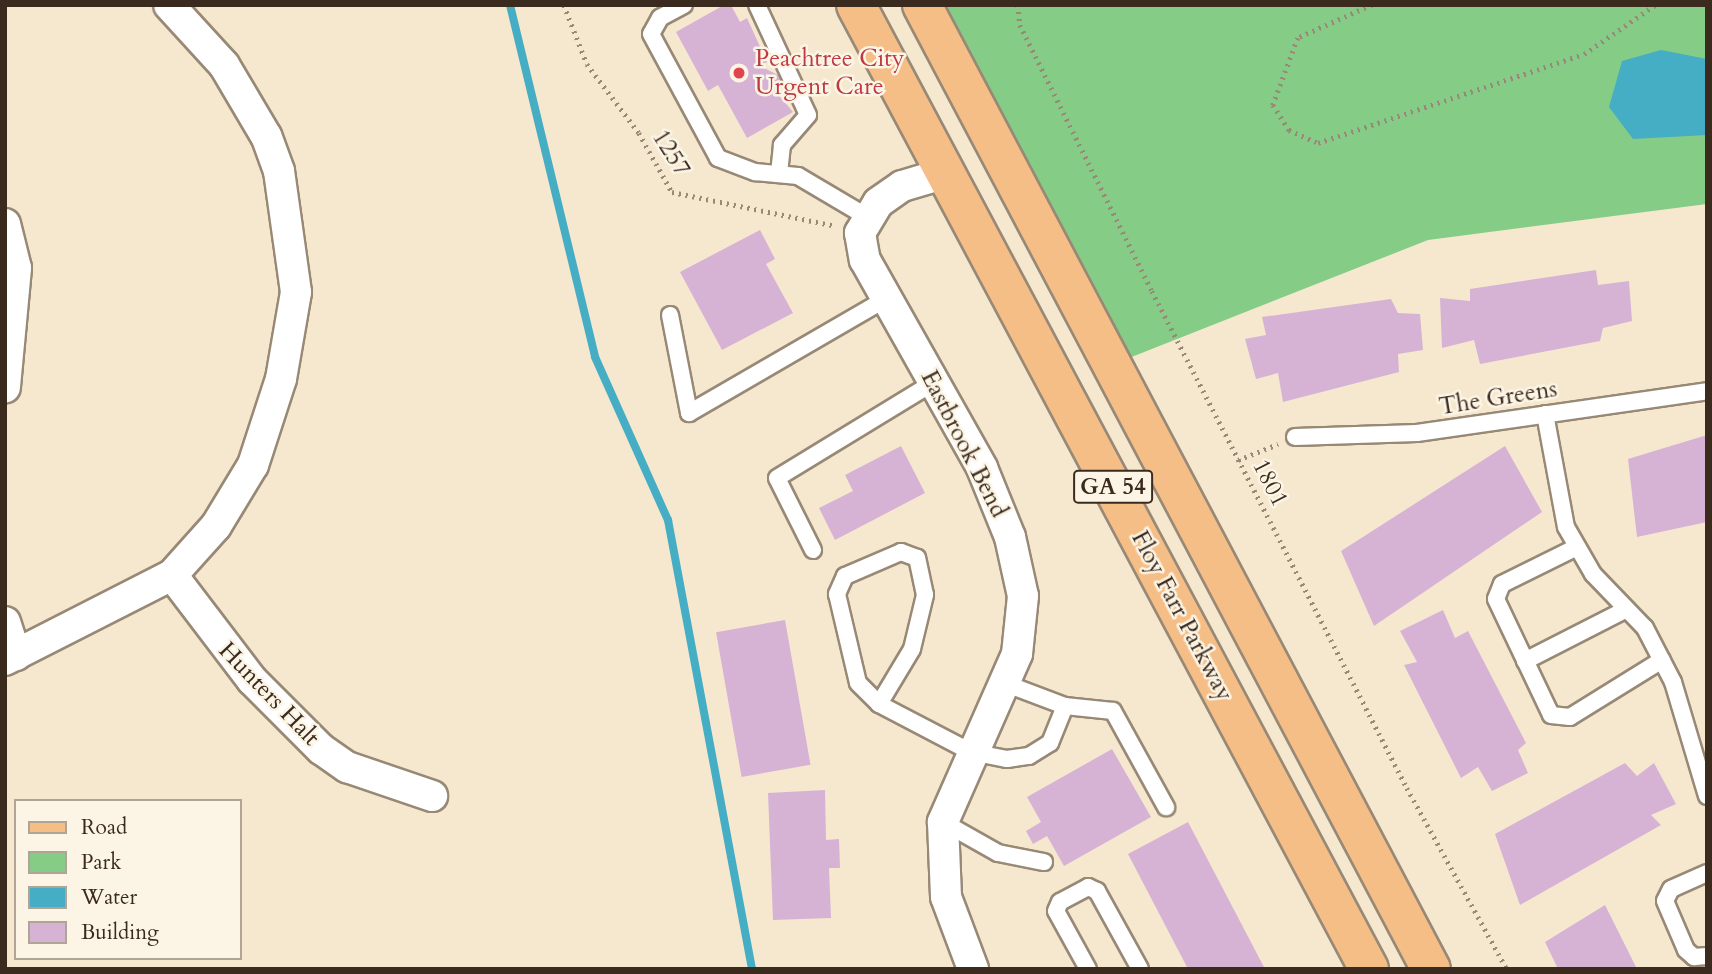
<!DOCTYPE html>
<style>
body{margin:0}
#map{position:relative;width:1712px;height:974px;overflow:hidden;background:#f6e8cf;font-family:Cardo,serif}
div>[style]{position:absolute}
.green>*{inset:0;background:#85cc87}
.water>*{inset:0;background:#45adc4}
.stream>*{height:8px;margin:-4px;padding:0 4px;transform-origin:4px;border-radius:4px;background:#45adc4}
.building>*{inset:0;background:#d6b3d5;transform-origin:0 0}
.path>*{height:4.5px;margin-top:-2.25px;transform-origin:0;background:repeating-linear-gradient(90deg,#988976 0 2px,transparent 0 7px)}
.roads{filter:drop-shadow(2px 0 #988976) drop-shadow(-2px 0 #988976) drop-shadow(0 2px #988976) drop-shadow(0 -2px #988976)}
.lane>*{height:16px;margin:-8px;padding:0 8px;transform-origin:8px;border-radius:8px;background:#fff}
.street>*{height:30px;margin:-15px;padding:0 15px;transform-origin:15px;border-radius:15px;background:#fff}
.primary>*{height:38px;margin:-19px;padding:0 19px;transform-origin:19px;border-radius:19px;background:#f6be87}
.dots>*{width:19px;height:19px;translate:-50% -50%;box-sizing:border-box;border:4px solid #fcf5e5;border-radius:50%}
span{translate:-50% -50%;white-space:nowrap;text-align:center;line-height:1.15;-webkit-text-stroke:5px #fcf5e5;paint-order:stroke}
.shield-label span{padding:2px 5px;background:#fcf5e5;border:2px solid;border-radius:5px;-webkit-text-stroke-width:0}
.shield-label{font-size:23px;color:#3b2a1e;font-weight:700}
.health-label{font-size:24px;color:#be3a42}
.left{translate:0 -50%;text-align:left}
.street-label{font-size:24px;color:#3b2a1e}
.frame{position:absolute;inset:0;border:7px solid #3b2a1e;pointer-events:none}
.legend{position:absolute;left:14px;top:799px;width:228px;height:161px;box-sizing:border-box;background:#fcf5e5;border:2px solid #afa495;margin:0;padding:9px 12px;list-style:none;font-size:21px;color:#3b2a1e}
.legend li{display:flex;align-items:center;gap:14px;height:35px}
.legend b{width:35px;border:2px solid #afa495}
</style>
<div id="map">
<div class="green">
<div style="clip-path:polygon(919px 5px,1707px 5px,1707px 204px,1428px 240px,1129px 358px)"></div>
</div>
<div class="water">
<div style="clip-path:polygon(1661px 50px,1707px 59px,1707px 135px,1633px 139px,1609px 107px,1622px 61px)"></div>
</div>
<div class="stream">
<div style="left:510px;top:5px;width:362px;rotate:76.4deg"></div>
<div style="left:595px;top:357px;width:179px;rotate:65.9deg"></div>
<div style="left:668px;top:520px;width:457px;rotate:79.4deg"></div>
</div>
<div class="building">
<div style="clip-path:polygon(724px 5px,731px 5px,740px 22px,747px 18px,767px 62px,760px 66px,782px 77px,777px 93px,793px 112px,747px 138px,718px 85px,708px 91px,676px 32px)"></div>
<div style="clip-path:polygon(760px 230px,775px 259px,766px 264px,793px 313px,722px 350px,680px 272px)"></div>
<div style="clip-path:polygon(1596px 270px,1598px 285px,1629px 281px,1632px 321px,1603px 328px,1600px 341px,1480px 364px,1474px 340px,1442px 348px,1440px 298px,1470px 301px,1470px 289px)"></div>
<div style="clip-path:polygon(1391px 299px,1398px 313px,1420px 314px,1423px 350px,1398px 354px,1399px 372px,1283px 402px,1278px 373px,1256px 379px,1245px 339px,1266px 335px,1262px 317px)"></div>
<div style="clip-path:polygon(1707px 435px,1707px 522px,1637px 537px,1628px 459px)"></div>
<div style="clip-path:polygon(901px 446px,925px 493px,835px 540px,819px 508px,853px 491px,845px 475px)"></div>
<div style="clip-path:polygon(1505px 446px,1542px 512px,1374px 626px,1341px 551px)"></div>
<div style="clip-path:polygon(1443px 610px,1455px 638px,1468px 631px,1526px 743px,1518px 750px,1528px 773px,1492px 791px,1478px 767px,1461px 778px,1404px 665px,1417px 662px,1400px 631px)"></div>
<div style="left:785px;top:620px;width:147px;height:70px;rotate:80deg"></div>
<div style="clip-path:polygon(1112px 749px,1151px 817px,1064px 866px,1047px 836px,1033px 844px,1026px 831px,1041px 822px,1027px 797px)"></div>
<div style="clip-path:polygon(1625px 763px,1637px 776px,1654px 763px,1676px 804px,1651px 815px,1661px 825px,1520px 905px,1495px 834px)"></div>
<div style="clip-path:polygon(825px 790px,826px 840px,839px 839px,840px 868px,829px 868px,831px 918px,773px 920px,768px 793px)"></div>
<div style="clip-path:polygon(1188px 822px,1265px 969px,1188px 969px,1128px 854px)"></div>
<div style="clip-path:polygon(1605px 905px,1637px 969px,1558px 969px,1545px 942px)"></div>
</div>
<div class="path">
<div style="left:564px;top:5px;width:63px;rotate:68.7deg"></div>
<div style="left:587px;top:64px;width:86px;rotate:53deg"></div>
<div style="left:639px;top:133px;width:68px;rotate:60.8deg"></div>
<div style="left:672px;top:192px;width:167px;rotate:11.7deg"></div>
<div style="left:1018px;top:5px;width:20px;rotate:84deg"></div>
<div style="left:1020px;top:25px;width:297px;rotate:63.6deg"></div>
<div style="left:1152px;top:291px;width:559px;rotate:62.84deg"></div>
<div style="left:1407px;top:788px;width:207px;rotate:61.1deg"></div>
<div style="left:1372px;top:5px;width:81px;rotate:156deg"></div>
<div style="left:1298px;top:38px;width:72px;rotate:110.5deg"></div>
<div style="left:1273px;top:105px;width:30px;rotate:57deg"></div>
<div style="left:1289px;top:130px;width:32px;rotate:24deg"></div>
<div style="left:1318px;top:143px;width:280px;rotate:-18.5deg"></div>
<div style="left:1584px;top:54px;width:86px;rotate:-34.6deg"></div>
<div style="left:1238px;top:460px;width:43px;rotate:-21.8deg"></div>
</div>
<div class="roads">
<div class="lane">
<div style="left:684px;top:5px;width:27px;rotate:152deg"></div>
<div style="left:660px;top:18px;width:18px;rotate:119deg"></div>
<div style="left:651px;top:34px;width:141px;rotate:61.6deg"></div>
<div style="left:718px;top:158px;width:40px;rotate:21deg"></div>
<div style="left:755px;top:172px;width:43px;rotate:5.3deg"></div>
<div style="left:798px;top:176px;width:82px;rotate:30.6deg"></div>
<div style="left:757px;top:5px;width:121px;rotate:65.1deg"></div>
<div style="left:808px;top:115px;width:40px;rotate:131deg"></div>
<div style="left:782px;top:145px;width:29px;rotate:96deg"></div>
<div style="left:670px;top:315px;width:100px;rotate:79deg"></div>
<div style="left:689px;top:413px;width:229px;rotate:-30.1deg"></div>
<div style="left:1545px;top:414px;width:115px;rotate:79.5deg"></div>
<div style="left:1566px;top:527px;width:54px;rotate:60.1deg"></div>
<div style="left:1593px;top:574px;width:75px;rotate:46.1deg"></div>
<div style="left:1645px;top:628px;width:61px;rotate:62.6deg"></div>
<div style="left:1673px;top:682px;width:119px;rotate:73.4deg"></div>
<div style="left:1295px;top:437px;width:122px;rotate:-1.9deg"></div>
<div style="left:1417px;top:433px;width:293px;rotate:-8.2deg"></div>
<div style="left:1577px;top:547px;width:84px;rotate:153.7deg"></div>
<div style="left:1502px;top:584px;width:16px;rotate:112deg"></div>
<div style="left:1496px;top:599px;width:128px;rotate:64.6deg"></div>
<div style="left:1551px;top:715px;width:19px;rotate:6deg"></div>
<div style="left:1570px;top:717px;width:108px;rotate:-31.8deg"></div>
<div style="left:813px;top:550px;width:80px;rotate:-116.6deg"></div>
<div style="left:777px;top:478px;width:184px;rotate:-31.4deg"></div>
<div style="left:1525px;top:661px;width:114px;rotate:-27deg"></div>
<div style="left:1004px;top:683px;width:65px;rotate:20.7deg"></div>
<div style="left:1065px;top:706px;width:48px;rotate:5.9deg"></div>
<div style="left:1113px;top:711px;width:110px;rotate:61.1deg"></div>
<div style="left:879px;top:704px;width:64px;rotate:-59deg"></div>
<div style="left:912px;top:649px;width:56px;rotate:-76.5deg"></div>
<div style="left:925px;top:595px;width:38px;rotate:-102deg"></div>
<div style="left:917px;top:558px;width:17px;rotate:-159deg"></div>
<div style="left:901px;top:552px;width:61px;rotate:156.8deg"></div>
<div style="left:845px;top:576px;width:20px;rotate:114deg"></div>
<div style="left:837px;top:594px;width:91px;rotate:76.7deg"></div>
<div style="left:858px;top:683px;width:30px;rotate:45deg"></div>
<div style="left:879px;top:704px;width:104px;rotate:27.6deg"></div>
<div style="left:971px;top:752px;width:37px;rotate:11deg"></div>
<div style="left:1007px;top:759px;width:22px;rotate:-8deg"></div>
<div style="left:1029px;top:756px;width:25px;rotate:-32deg"></div>
<div style="left:1050px;top:743px;width:40px;rotate:-68deg"></div>
<div style="left:943px;top:822px;width:63px;rotate:29.4deg"></div>
<div style="left:998px;top:853px;width:47px;rotate:11.1deg"></div>
<div style="left:1707px;top:873px;width:39px;rotate:156deg"></div>
<div style="left:1671px;top:889px;width:13px;rotate:117deg"></div>
<div style="left:1665px;top:901px;width:53px;rotate:66.8deg"></div>
<div style="left:1686px;top:950px;width:11px;rotate:41deg"></div>
<div style="left:1694px;top:957px;width:13px;rotate:-4deg"></div>
<div style="left:1088px;top:969px;width:66px;rotate:-118.9deg"></div>
<div style="left:1056px;top:911px;width:10px;rotate:-66deg"></div>
<div style="left:1060px;top:902px;width:32px;rotate:-28deg"></div>
<div style="left:1088px;top:887px;width:10px;rotate:24deg"></div>
<div style="left:1097px;top:891px;width:89px;rotate:61.1deg"></div>
</div>
<div class="street">
<div style="left:946px;top:173px;width:46px;rotate:163.5deg"></div>
<div style="left:902px;top:186px;width:29px;rotate:145deg"></div>
<div style="left:878px;top:203px;width:35px;rotate:121deg"></div>
<div style="left:860px;top:233px;width:27px;rotate:80deg"></div>
<div style="left:865px;top:260px;width:239px;rotate:60.6deg"></div>
<div style="left:982px;top:468px;width:74px;rotate:67.9deg"></div>
<div style="left:1010px;top:537px;width:60px;rotate:77.6deg"></div>
<div style="left:1023px;top:596px;width:58px;rotate:95.9deg"></div>
<div style="left:1017px;top:654px;width:184px;rotate:113.8deg"></div>
<div style="left:943px;top:822px;width:75px;rotate:87.7deg"></div>
<div style="left:946px;top:897px;width:77px;rotate:69.4deg"></div>
<div style="left:5px;top:224px;width:45px;rotate:76deg"></div>
<div style="left:16px;top:268px;width:120px;rotate:95.3deg"></div>
<div style="left:172px;top:575px;width:132px;rotate:52.7deg"></div>
<div style="left:252px;top:680px;width:98px;rotate:45deg"></div>
<div style="left:321px;top:749px;width:32px;rotate:35deg"></div>
<div style="left:347px;top:767px;width:90px;rotate:18.8deg"></div>
<div style="left:5px;top:622px;width:35px;rotate:72deg"></div>
<div style="left:5px;top:660px;width:187px;rotate:-27deg"></div>
<div style="left:172px;top:575px;width:66px;rotate:-48.1deg"></div>
<div style="left:216px;top:526px;width:71px;rotate:-58.8deg"></div>
<div style="left:253px;top:465px;width:90px;rotate:-72deg"></div>
<div style="left:281px;top:379px;width:88px;rotate:-80.2deg"></div>
<div style="left:296px;top:292px;width:122px;rotate:-98deg"></div>
<div style="left:279px;top:171px;width:37px;rotate:-110deg"></div>
<div style="left:266px;top:136px;width:82px;rotate:-120.6deg"></div>
<div style="left:224px;top:65px;width:81px;rotate:-132.5deg"></div>
</div>
<div class="primary">
<div style="left:856px;top:5px;width:1092px;rotate:61.98deg"></div>
<div style="left:922px;top:5px;width:1090px;rotate:62.17deg"></div>
</div>
</div>
<div class="dots">
<div style="left:739px;top:73px;background:#e0444e"></div>
</div>
<div class="shield-label">
<span style="left:1113px;top:487px">GA 54</span>
</div>
<div class="health-label">
<span class="left" style="left:755px;top:73px">Peachtree City<br>Urgent Care</span>
</div>
<div class="street-label">
<span style="left:671px;top:153px;rotate:58deg">1257</span>
<span style="left:1498px;top:398px;rotate:-9deg">The Greens</span>
<span style="left:964px;top:444px;rotate:63deg">Eastbrook Bend</span>
<span style="left:1270px;top:483px;rotate:63deg">1801</span>
<span style="left:1182px;top:616px;rotate:62deg">Floy Farr Parkway</span>
<span style="left:269px;top:694px;rotate:46deg">Hunters Halt</span>
</div>
<div class="frame"></div>
<ul class="legend">
<li><b style="height:9px;background:#f6be87"></b>Road</li>
<li><b style="height:19px;background:#85cc87"></b>Park</li>
<li><b style="height:19px;background:#45adc4"></b>Water</li>
<li><b style="height:19px;background:#d6b3d5"></b>Building</li>
</ul>
</div>
